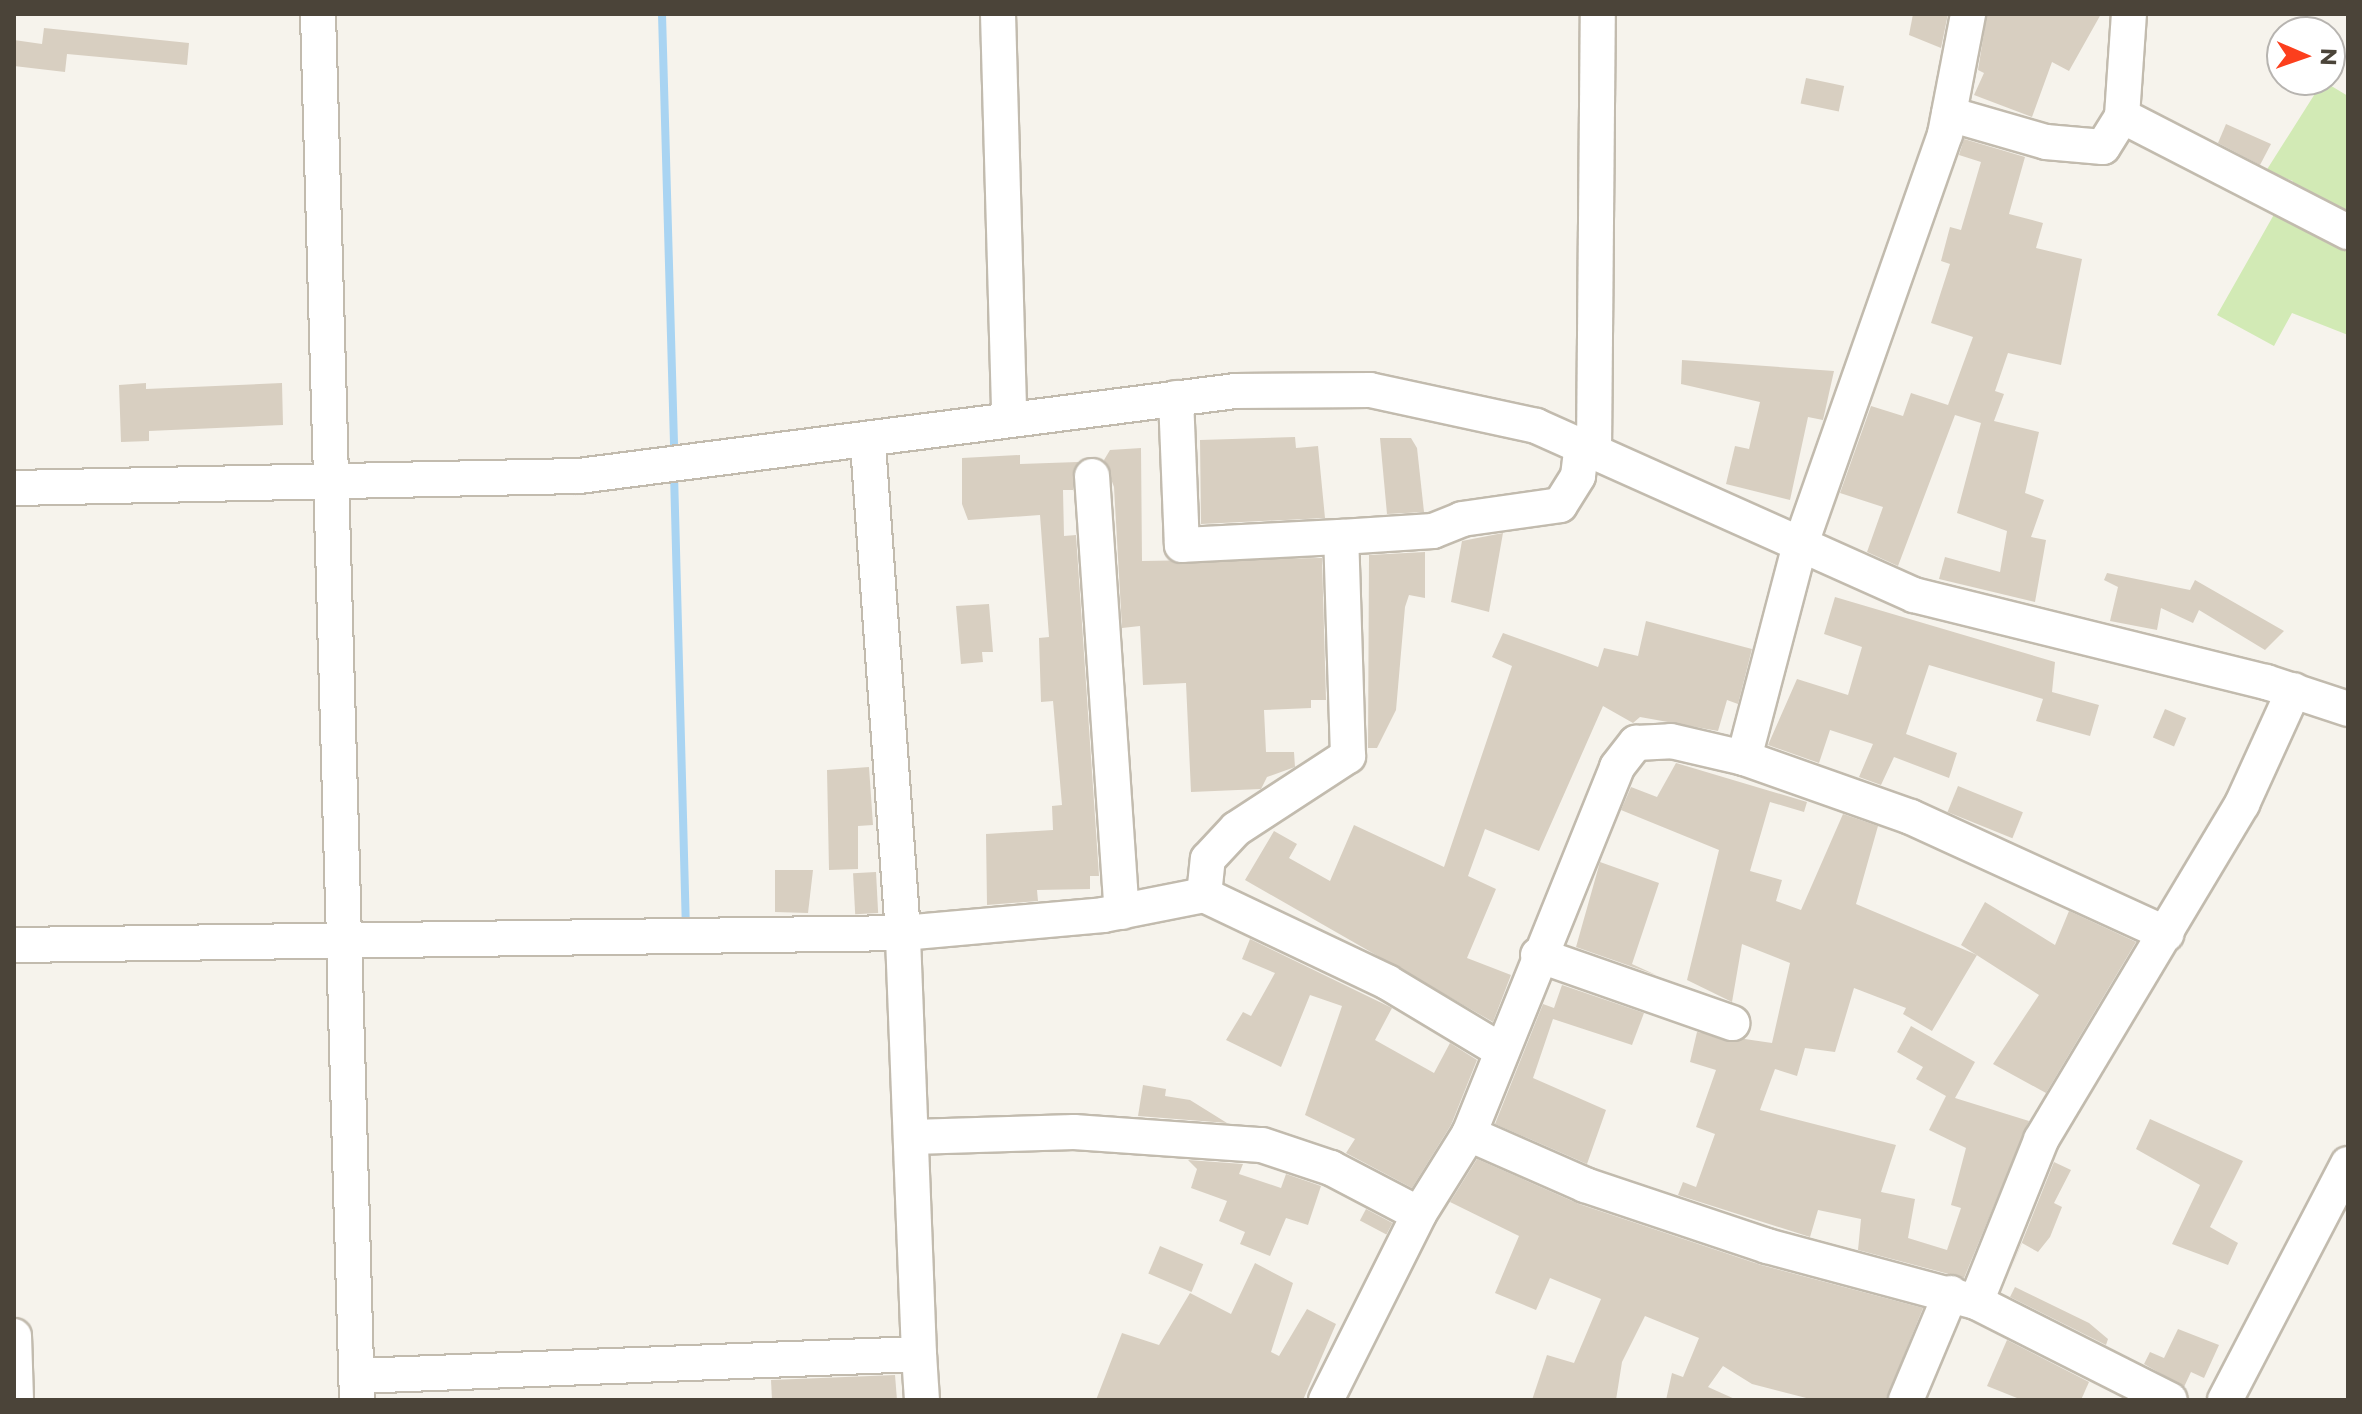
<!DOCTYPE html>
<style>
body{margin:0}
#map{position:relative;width:2362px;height:1414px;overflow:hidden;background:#f6f3ec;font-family:Montserrat,sans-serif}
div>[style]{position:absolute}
.green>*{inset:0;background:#d2eab5}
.stream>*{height:8px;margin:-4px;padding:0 4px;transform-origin:4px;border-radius:4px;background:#a9d4f2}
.building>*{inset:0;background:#d8cfc1;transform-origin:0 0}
.roads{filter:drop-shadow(2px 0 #c2bbae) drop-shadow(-2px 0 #c2bbae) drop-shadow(0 2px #c2bbae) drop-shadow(0 -2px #c2bbae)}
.minor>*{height:34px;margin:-17px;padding:0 17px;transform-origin:17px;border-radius:17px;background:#fff}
span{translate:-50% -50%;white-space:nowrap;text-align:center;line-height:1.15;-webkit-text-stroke:6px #fff;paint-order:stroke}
.frame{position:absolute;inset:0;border:16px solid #4b4439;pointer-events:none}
.north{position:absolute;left:2266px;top:16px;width:80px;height:80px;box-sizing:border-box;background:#fff;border:2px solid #b7b4b0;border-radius:50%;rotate:92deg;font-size:22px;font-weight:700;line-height:32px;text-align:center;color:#4b4439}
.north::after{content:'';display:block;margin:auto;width:28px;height:36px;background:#fc3f1d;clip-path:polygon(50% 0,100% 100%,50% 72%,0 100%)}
</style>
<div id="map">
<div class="green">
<div style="clip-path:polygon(2323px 81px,2348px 96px,2348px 335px,2292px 313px,2274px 346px,2217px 315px,2293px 181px,2266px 171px)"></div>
</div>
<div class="stream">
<div style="left:662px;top:14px;width:441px;rotate:88.4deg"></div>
<div style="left:674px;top:473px;width:454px;rotate:88.5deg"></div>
</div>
<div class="building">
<div style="clip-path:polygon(1913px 14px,1948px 14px,1941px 48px,1909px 35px)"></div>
<div style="clip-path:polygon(1987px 14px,2101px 14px,2069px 71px,2052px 62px,2032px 117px,1974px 95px,1984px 73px,1978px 70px)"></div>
<div style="clip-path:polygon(44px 28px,189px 43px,187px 65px,67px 54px,65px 72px,14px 66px,14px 40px,42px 44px)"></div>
<div style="left:1806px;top:78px;width:39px;height:26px;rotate:12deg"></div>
<div style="clip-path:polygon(2226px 124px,2271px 144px,2260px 165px,2218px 143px)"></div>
<div style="clip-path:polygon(1964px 139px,2025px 157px,2009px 214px,2043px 223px,2036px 248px,2082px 259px,2061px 365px,2008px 353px,1995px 391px,2004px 394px,1994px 421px,2039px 432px,2025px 493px,2044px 500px,2031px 537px,2046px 540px,2035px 602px,1939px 579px,1945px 557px,2000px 572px,2007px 531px,1957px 513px,1981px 423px,1955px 415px,1898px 566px,1867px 552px,1883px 507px,1840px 493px,1871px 406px,1903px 416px,1911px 393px,1948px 405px,1973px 337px,1931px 323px,1950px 264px,1941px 261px,1950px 227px,1961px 230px,1981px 162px,1959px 155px)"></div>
<div style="clip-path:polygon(1682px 360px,1834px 371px,1823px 420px,1808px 417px,1790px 500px,1726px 484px,1735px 446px,1749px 449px,1760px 402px,1681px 384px)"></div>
<div style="clip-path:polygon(146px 383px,146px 389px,282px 383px,283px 425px,149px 431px,149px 441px,121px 442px,119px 385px)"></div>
<div style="clip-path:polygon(1295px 437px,1296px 448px,1318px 446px,1325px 518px,1201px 524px,1200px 440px)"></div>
<div style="clip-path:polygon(1380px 438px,1411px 438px,1417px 448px,1424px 512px,1387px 514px)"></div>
<div style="clip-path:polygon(1141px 448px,1142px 561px,1322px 558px,1326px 700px,1311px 700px,1311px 708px,1264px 710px,1266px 752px,1294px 752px,1295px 767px,1267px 777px,1261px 789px,1191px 792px,1186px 683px,1143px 685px,1140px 626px,1122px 628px,1114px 487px,1104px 460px,1110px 450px)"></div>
<div style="clip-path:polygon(1020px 455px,1020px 464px,1078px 462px,1073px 490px,1063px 490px,1064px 536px,1076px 535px,1099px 876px,1090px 876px,1090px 889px,1037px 890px,1038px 901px,987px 905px,986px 834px,1053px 830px,1052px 806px,1062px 805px,1053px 701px,1041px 702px,1039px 638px,1049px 637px,1040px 515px,968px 520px,962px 504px,962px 458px)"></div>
<div style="clip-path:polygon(1503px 533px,1489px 612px,1451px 602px,1462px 541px)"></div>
<div style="clip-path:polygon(1425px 552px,1425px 598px,1409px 595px,1405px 607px,1396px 710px,1377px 748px,1368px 748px,1369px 555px)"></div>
<div style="clip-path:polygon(2107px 573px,2190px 590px,2195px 580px,2284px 631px,2265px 650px,2199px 610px,2193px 623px,2161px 608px,2157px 630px,2110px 621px,2118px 587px,2104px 580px)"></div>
<div style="clip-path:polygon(1835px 597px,2055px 662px,2052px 692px,2099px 705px,2090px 736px,2036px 721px,2043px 699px,1929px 665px,1906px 734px,1957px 753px,1949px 778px,1894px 757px,1881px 785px,1859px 777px,1873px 744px,1830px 730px,1819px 763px,1768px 745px,1797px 679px,1848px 695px,1862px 647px,1824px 634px)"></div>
<div style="clip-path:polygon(989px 604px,993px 652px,982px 652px,983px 662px,961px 664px,956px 606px)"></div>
<div style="clip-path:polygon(1646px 621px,1752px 649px,1738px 704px,1727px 700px,1718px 731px,1640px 717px,1633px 723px,1603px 706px,1539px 851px,1485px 829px,1468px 876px,1496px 889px,1467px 958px,1511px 975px,1493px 1022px,1245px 880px,1274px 831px,1297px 844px,1289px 858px,1330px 881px,1354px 825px,1444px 867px,1512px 666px,1492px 657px,1503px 633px,1598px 667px,1604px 648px,1638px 656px)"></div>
<div style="left:2165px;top:709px;width:23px;height:31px;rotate:23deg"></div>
<div style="clip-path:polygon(1676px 763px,1807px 802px,1804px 812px,1770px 802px,1750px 871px,1782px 880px,1776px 901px,1801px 910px,1843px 814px,1878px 826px,1856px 904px,1977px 955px,1932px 1031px,1903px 1014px,1906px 1008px,1854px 988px,1835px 1052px,1805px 1048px,1797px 1076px,1775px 1069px,1760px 1110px,1896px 1145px,1881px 1192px,1915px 1199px,1908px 1238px,1947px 1250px,1961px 1208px,1951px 1205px,1966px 1148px,1929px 1130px,1946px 1096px,1916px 1079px,1923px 1067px,1897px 1052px,1911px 1026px,1975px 1062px,1955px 1098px,2029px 1121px,1964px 1278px,1858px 1250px,1861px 1219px,1818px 1210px,1810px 1237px,1678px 1195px,1683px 1182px,1696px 1187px,1715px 1134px,1696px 1127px,1716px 1070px,1690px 1062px,1697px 1032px,1772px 1043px,1790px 963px,1742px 944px,1732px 1002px,1687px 980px,1719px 850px,1621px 810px,1631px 787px,1657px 797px)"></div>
<div style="clip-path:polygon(869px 767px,873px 825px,858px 826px,858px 869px,829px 870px,827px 770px)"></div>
<div style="left:1958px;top:786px;width:70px;height:28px;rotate:22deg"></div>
<div style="clip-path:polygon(1600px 862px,1659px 883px,1632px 964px,1656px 975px,1576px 947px)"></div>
<div style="clip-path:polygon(775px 870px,813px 870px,808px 913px,775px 912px)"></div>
<div style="left:876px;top:872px;width:41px;height:23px;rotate:87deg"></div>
<div style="clip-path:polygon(1985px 902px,2055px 945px,2069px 911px,2136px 942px,2046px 1093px,1993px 1064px,2039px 995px,1961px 945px)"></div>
<div style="clip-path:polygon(1250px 939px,1392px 1008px,1375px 1040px,1434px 1073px,1450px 1043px,1477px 1060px,1451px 1125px,1412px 1188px,1346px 1153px,1355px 1139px,1305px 1115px,1342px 1006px,1310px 995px,1281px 1067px,1226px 1040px,1243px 1012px,1251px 1016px,1275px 973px,1242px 959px)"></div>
<div style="clip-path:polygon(1562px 985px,1644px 1013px,1632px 1045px,1553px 1019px,1533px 1078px,1606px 1110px,1587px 1164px,1495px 1124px,1543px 1004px,1554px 1008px)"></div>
<div style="clip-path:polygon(1143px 1085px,1166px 1089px,1165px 1096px,1190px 1100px,1227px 1123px,1138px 1116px)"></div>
<div style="clip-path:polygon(2150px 1119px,2243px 1161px,2210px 1227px,2238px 1243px,2228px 1265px,2172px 1244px,2200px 1185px,2136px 1149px)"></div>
<div style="clip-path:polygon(1477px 1159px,1579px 1204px,1761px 1265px,1923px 1308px,1886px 1400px,1814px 1400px,1752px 1384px,1723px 1366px,1708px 1387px,1737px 1400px,1666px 1400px,1672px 1373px,1683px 1377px,1699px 1338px,1645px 1316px,1622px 1362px,1616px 1400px,1532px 1400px,1547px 1355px,1574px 1363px,1601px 1299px,1550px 1278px,1536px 1310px,1495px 1293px,1519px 1236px,1450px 1202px)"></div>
<div style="clip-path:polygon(1188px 1160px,1243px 1164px,1239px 1174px,1281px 1188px,1286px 1174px,1321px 1186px,1308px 1225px,1286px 1218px,1270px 1256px,1240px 1244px,1245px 1232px,1219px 1221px,1227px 1201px,1191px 1188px,1197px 1169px)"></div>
<div style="clip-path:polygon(2054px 1162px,2071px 1170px,2054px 1203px,2062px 1207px,2050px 1237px,2038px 1252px,2022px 1243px,2010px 1272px)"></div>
<div style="left:1366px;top:1209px;width:30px;height:13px;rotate:28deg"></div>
<div style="left:1160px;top:1246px;width:47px;height:30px;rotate:23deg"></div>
<div style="clip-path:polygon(1255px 1263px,1293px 1283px,1271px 1352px,1279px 1356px,1307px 1309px,1336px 1324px,1303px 1400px,1096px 1400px,1122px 1333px,1159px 1345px,1190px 1293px,1231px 1314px)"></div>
<div style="clip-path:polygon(2015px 1287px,2089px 1323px,2108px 1339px,2106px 1345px,2010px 1297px)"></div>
<div style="clip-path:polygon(2178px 1329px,2219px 1345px,2204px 1378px,2191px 1372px,2184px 1387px,2144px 1364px,2150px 1352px,2164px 1358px)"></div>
<div style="clip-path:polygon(2007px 1340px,2089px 1382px,2081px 1400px,2022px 1400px,1987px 1386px)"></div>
<div style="clip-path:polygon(895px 1375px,897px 1400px,772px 1400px,771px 1380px)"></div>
</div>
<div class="roads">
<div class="minor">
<div style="left:318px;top:14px;width:1387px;rotate:88.39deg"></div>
<div style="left:998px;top:14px;width:405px;rotate:88.4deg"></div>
<div style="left:1949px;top:114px;width:101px;rotate:16.1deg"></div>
<div style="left:2046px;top:142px;width:57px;rotate:5deg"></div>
<div style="left:2103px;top:147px;width:36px;rotate:-58deg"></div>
<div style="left:2122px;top:116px;width:102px;rotate:-86.1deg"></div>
<div style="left:2122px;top:116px;width:254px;rotate:27.2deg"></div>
<div style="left:1176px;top:398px;width:147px;rotate:87.7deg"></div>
<div style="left:1182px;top:545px;width:159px;rotate:-2.9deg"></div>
<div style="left:1594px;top:450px;width:436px;rotate:-89.5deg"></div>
<div style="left:1092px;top:476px;width:437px;rotate:86.1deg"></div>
<div style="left:14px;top:488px;width:565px;rotate:-1.22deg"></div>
<div style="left:579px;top:476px;width:661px;rotate:-7.38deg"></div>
<div style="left:1235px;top:391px;width:135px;rotate:-0.4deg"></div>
<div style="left:1370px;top:390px;width:170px;rotate:12.2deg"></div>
<div style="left:1536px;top:426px;width:414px;rotate:24.1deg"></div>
<div style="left:1914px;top:595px;width:363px;rotate:13.9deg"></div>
<div style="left:2266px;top:682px;width:86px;rotate:18.2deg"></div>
<div style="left:1744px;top:758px;width:216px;rotate:-75.3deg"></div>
<div style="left:1799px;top:549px;width:440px;rotate:-70.6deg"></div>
<div style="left:1945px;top:134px;width:122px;rotate:-79.1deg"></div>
<div style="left:1204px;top:895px;width:36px;rotate:-84deg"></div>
<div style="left:1208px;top:859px;width:41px;rotate:-47deg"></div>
<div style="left:1236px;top:829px;width:134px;rotate:-33.1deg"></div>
<div style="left:1348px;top:756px;width:219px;rotate:-91.8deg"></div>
<div style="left:1341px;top:537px;width:92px;rotate:-3.7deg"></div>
<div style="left:1433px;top:531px;width:31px;rotate:-22deg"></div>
<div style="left:1462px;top:519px;width:99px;rotate:-8.1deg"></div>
<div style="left:1560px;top:505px;width:34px;rotate:-58deg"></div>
<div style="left:1578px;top:476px;width:32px;rotate:-83deg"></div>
<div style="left:14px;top:945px;width:889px;rotate:-0.77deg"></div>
<div style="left:903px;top:933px;width:201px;rotate:-5.1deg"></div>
<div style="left:1103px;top:915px;width:103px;rotate:-11.2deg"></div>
<div style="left:1204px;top:895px;width:203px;rotate:25.4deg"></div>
<div style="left:1387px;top:982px;width:134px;rotate:31deg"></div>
<div style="left:1538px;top:955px;width:206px;rotate:19.3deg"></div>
<div style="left:1469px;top:1134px;width:127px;rotate:23.7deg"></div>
<div style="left:1585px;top:1185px;width:192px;rotate:18.5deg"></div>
<div style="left:1767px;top:1246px;width:216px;rotate:15deg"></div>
<div style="left:1976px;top:1302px;width:217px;rotate:26.8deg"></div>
<div style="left:913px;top:1137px;width:161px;rotate:-1.8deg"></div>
<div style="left:1074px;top:1132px;width:188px;rotate:4deg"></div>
<div style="left:1262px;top:1145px;width:73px;rotate:18.4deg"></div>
<div style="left:1331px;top:1168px;width:99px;rotate:27.6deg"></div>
<div style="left:1976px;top:1302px;width:175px;rotate:-68.1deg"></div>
<div style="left:2041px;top:1140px;width:392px;rotate:-59.1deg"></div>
<div style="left:2242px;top:804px;width:125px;rotate:-65.5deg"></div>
<div style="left:14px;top:1336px;width:64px;rotate:88.2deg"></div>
<div style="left:919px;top:1354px;width:46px;rotate:86.3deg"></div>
<div style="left:357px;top:1376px;width:562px;rotate:-2.24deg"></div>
<div style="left:919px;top:1354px;width:421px;rotate:-92.2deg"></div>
<div style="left:903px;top:933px;width:495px;rotate:-94.1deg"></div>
<div style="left:1326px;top:1400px;width:208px;rotate:-63.4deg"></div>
<div style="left:1419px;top:1214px;width:94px;rotate:-58deg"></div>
<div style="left:1469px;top:1134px;width:396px;rotate:-68deg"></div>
<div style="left:1617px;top:767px;width:31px;rotate:-52deg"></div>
<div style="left:1636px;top:743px;width:35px;rotate:-3deg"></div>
<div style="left:1671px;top:741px;width:75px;rotate:13.1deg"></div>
<div style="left:1744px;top:758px;width:177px;rotate:19.5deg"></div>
<div style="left:1911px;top:817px;width:281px;rotate:24.6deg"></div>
<div style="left:1906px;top:1400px;width:116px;rotate:-67.2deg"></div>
<div style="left:2225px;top:1400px;width:266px;rotate:-62.5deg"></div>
</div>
</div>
<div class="frame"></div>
<div class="north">N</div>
</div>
